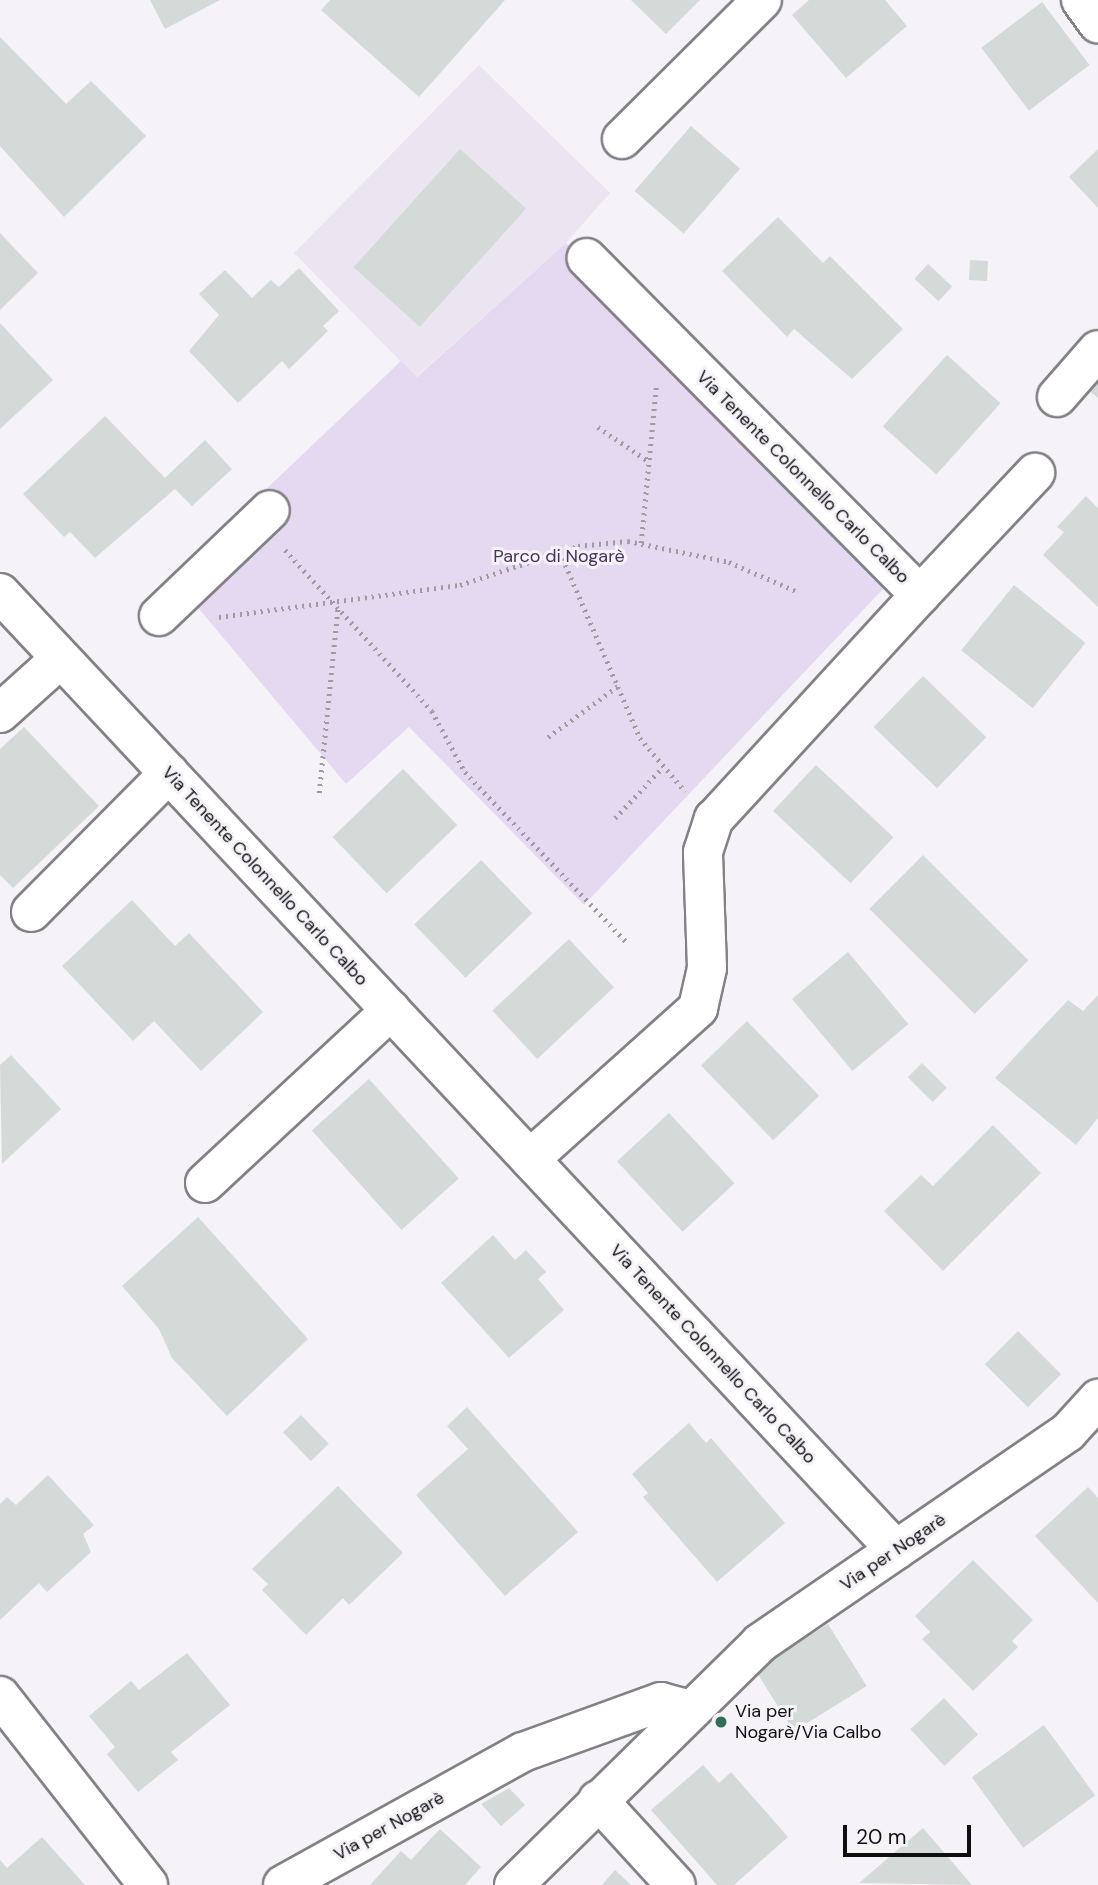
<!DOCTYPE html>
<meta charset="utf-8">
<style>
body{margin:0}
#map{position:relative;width:1098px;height:1885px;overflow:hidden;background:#f5f3f8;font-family:"DM Sans",sans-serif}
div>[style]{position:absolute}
.built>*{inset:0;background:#eae5f0}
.green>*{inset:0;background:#e5d9f2}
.building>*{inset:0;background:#d4dad7;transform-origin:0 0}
.path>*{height:4.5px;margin-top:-2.25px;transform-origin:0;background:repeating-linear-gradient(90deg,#9e9ca0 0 2px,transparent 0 7px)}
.roads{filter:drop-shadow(2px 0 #838185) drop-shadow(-2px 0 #838185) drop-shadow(0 2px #838185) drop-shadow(0 -2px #838185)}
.street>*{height:38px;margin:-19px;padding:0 19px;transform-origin:19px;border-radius:19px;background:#fff}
.secondary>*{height:38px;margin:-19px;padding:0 19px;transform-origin:19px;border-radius:19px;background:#fff}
.dots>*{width:19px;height:19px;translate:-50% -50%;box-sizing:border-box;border:4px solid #f5f3f8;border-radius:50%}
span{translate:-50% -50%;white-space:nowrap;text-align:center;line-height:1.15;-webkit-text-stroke:6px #f5f3f8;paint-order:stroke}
.street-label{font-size:18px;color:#100f10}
.park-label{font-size:18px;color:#49335e}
.poi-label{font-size:18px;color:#100f10}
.left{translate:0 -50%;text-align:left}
.scale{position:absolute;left:843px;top:1825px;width:128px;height:32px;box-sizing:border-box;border:4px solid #100f10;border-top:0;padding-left:9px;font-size:21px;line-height:24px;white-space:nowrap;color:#100f10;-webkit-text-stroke:5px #f5f3f8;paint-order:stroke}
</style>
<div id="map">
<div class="built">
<div style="clip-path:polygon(479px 65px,610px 193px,566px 243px,416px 377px,294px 253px)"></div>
</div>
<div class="green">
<div style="clip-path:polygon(566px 243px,900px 571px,584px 905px,409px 727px,346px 784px,173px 578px,168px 582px,401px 361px,417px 377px)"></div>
</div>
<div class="building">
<div style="clip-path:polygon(150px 0,220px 0,165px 29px)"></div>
<div style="clip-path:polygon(330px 0,505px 0,419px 97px,321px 10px)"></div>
<div style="clip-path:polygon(631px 0,700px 0,666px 34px)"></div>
<div style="clip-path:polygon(809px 0,885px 0,907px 26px,846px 78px,792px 15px)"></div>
<div style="left:1042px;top:2px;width:79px;height:76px;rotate:53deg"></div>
<div style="clip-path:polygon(0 37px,66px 104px,91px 81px,146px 136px,64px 217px,0 146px)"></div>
<div style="left:691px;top:126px;width:65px;height:86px;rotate:41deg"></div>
<div style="left:460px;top:149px;width:89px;height:159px;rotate:42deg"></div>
<div style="clip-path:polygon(1098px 149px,1098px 208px,1069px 177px)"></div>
<div style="clip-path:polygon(778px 217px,823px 263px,830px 256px,903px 329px,852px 379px,794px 329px,787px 337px,722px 271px)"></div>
<div style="clip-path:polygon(0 233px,38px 273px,0 310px)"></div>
<div style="left:970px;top:260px;width:18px;height:20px;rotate:3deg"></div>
<div style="left:928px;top:264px;width:33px;height:20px;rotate:43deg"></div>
<div style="clip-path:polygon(299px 268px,339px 311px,323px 326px,328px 331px,289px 369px,282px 361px,238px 403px,189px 351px,219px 315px,199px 294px,225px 270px,252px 298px,271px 280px,279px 287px)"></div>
<div style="clip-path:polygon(0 323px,53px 380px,0 429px)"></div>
<div style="left:947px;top:355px;width:72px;height:96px;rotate:42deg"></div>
<div style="clip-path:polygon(1098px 366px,1098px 398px,1082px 385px)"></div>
<div style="clip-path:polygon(105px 416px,165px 478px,205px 440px,232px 469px,192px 506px,175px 489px,95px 558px,70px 532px,64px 537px,23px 494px)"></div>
<div style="clip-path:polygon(1086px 496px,1098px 508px,1098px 607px,1043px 555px,1064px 532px,1057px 527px)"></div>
<div style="left:1014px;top:585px;width:92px;height:84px;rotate:39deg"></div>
<div style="left:923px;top:676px;width:88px;height:71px;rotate:44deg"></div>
<div style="clip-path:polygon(24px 727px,99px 806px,13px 888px,0 875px,0 749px)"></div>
<div style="left:816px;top:765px;width:106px;height:63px;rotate:43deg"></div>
<div style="left:403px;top:769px;width:78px;height:98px;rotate:46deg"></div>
<div style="left:923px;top:855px;width:149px;height:76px;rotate:45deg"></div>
<div style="left:481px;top:860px;width:74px;height:93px;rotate:46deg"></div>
<div style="clip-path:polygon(132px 900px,175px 946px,189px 933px,263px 1012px,201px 1071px,154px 1021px,133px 1041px,62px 966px)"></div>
<div style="left:569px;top:939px;width:66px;height:105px;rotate:47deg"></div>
<div style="left:848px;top:952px;width:94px;height:73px;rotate:50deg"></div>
<div style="clip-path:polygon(1098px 995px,1098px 1118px,1076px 1145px,995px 1078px,1068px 1000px,1083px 1011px)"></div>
<div style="left:747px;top:1021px;width:104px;height:64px;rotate:46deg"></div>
<div style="clip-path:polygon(11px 1055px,61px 1109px,2px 1164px,0 1065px)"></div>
<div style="left:922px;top:1063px;width:35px;height:20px;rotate:45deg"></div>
<div style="left:369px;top:1079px;width:134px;height:77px;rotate:48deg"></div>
<div style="left:669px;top:1113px;width:96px;height:71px;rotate:47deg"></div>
<div style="clip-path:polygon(993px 1125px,1041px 1173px,943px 1271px,884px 1211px,921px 1175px,933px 1186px)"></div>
<div style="clip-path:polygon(198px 1217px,308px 1339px,227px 1416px,172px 1358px,159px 1329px,122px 1286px)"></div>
<div style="clip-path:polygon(493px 1235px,515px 1260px,526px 1250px,546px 1272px,538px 1279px,564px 1310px,509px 1358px,441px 1283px)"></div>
<div style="left:1018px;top:1331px;width:61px;height:47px;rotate:45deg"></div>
<div style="clip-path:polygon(467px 1407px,578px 1532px,505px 1596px,416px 1495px,468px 1449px,447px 1426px)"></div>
<div style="left:301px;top:1415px;width:40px;height:25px;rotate:46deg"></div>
<div style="clip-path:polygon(689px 1423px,706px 1443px,711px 1438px,785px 1523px,717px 1582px,643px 1497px,648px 1493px,632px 1474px)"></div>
<div style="clip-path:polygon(48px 1475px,94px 1525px,83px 1534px,91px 1552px,47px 1592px,39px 1583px,0 1620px,0 1504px,7px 1497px,16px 1505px)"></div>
<div style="clip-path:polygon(338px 1486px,403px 1553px,349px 1605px,343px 1598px,306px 1635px,262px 1590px,268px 1584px,252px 1569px)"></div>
<div style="clip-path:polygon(1088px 1487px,1098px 1498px,1098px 1603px,1035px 1536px)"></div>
<div style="clip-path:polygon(973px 1560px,1033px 1620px,1012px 1641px,1018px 1647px,973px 1691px,922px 1639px,930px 1632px,915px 1616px)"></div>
<div style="left:828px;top:1624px;width:73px;height:86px;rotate:58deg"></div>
<div style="clip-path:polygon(187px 1653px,230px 1705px,171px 1752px,178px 1760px,138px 1792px,107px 1754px,115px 1747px,89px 1716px,131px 1681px,139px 1690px)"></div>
<div style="left:944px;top:1698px;width:50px;height:46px;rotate:47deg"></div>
<div style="left:1044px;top:1725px;width:87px;height:89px;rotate:54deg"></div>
<div style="clip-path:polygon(703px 1765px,719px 1783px,731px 1772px,788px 1837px,734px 1885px,717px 1885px,651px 1810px)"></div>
<div style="clip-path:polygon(509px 1788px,525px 1805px,501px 1826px,481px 1804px)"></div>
<div style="clip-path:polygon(923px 1828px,972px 1885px,859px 1883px)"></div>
<div style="clip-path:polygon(440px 1829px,481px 1867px,465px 1885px,370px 1885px,401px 1851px,411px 1860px)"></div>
<div style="clip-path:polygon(42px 1837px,85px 1885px,0 1885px,0 1860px,7px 1868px)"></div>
<div style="clip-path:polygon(615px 1870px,631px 1885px,602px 1885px)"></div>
</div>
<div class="path">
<div style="left:598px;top:427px;width:60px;rotate:34.2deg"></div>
<div style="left:641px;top:543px;width:157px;rotate:-84.5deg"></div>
<div style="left:285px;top:550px;width:218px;rotate:47.6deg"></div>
<div style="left:432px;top:711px;width:69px;rotate:61.6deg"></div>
<div style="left:465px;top:772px;width:237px;rotate:46.5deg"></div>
<div style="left:560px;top:552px;width:202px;rotate:66.7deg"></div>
<div style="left:640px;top:738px;width:70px;rotate:49.7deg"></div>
<div style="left:219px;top:617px;width:243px;rotate:-7.6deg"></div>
<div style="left:460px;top:585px;width:124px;rotate:-18.3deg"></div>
<div style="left:578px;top:546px;width:50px;rotate:-5.7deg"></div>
<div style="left:628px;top:541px;width:103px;rotate:11.7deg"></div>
<div style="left:729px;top:562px;width:73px;rotate:23.4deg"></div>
<div style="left:548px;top:737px;width:87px;rotate:-36.1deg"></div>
<div style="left:319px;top:793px;width:189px;rotate:-84.2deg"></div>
<div style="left:615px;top:818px;width:69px;rotate:-46.8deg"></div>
</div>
<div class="roads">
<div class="street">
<div style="left:1081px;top:0;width:29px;rotate:54deg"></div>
<div style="left:622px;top:139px;width:197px;rotate:-44.8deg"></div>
<div style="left:1057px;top:397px;width:62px;rotate:-48.9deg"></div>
<div style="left:0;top:593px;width:1311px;rotate:46.89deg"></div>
<div style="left:920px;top:595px;width:168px;rotate:-46.7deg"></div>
<div style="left:159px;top:616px;width:153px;rotate:-43.7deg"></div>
<div style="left:0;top:713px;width:82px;rotate:-42deg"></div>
<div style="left:31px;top:912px;width:196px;rotate:-45.2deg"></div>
<div style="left:530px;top:1159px;width:226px;rotate:-41.9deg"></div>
<div style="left:698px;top:1008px;width:41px;rotate:-77.3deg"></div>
<div style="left:707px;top:968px;width:116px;rotate:-92deg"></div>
<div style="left:703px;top:852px;width:35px;rotate:-72deg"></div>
<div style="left:714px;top:819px;width:304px;rotate:-47.4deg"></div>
<div style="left:920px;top:595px;width:474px;rotate:-134.7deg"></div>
<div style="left:205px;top:1183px;width:254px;rotate:-42.9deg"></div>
<div style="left:0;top:1696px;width:240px;rotate:51.9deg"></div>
<div style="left:598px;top:1800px;width:115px;rotate:47.5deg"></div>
<div style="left:283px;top:1885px;width:274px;rotate:-29deg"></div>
<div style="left:523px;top:1752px;width:147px;rotate:-19.9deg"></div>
<div style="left:661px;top:1702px;width:31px;rotate:15deg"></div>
</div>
<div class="secondary">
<div style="left:514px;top:1885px;width:345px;rotate:-44.5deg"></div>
<div style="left:760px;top:1643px;width:373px;rotate:-34.4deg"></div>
<div style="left:1068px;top:1432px;width:45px;rotate:-47.7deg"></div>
</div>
</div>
<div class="dots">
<div style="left:721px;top:1722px;background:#326d57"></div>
</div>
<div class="street-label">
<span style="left:803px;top:477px;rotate:45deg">Via Tenente Colonnello Carlo Calbo</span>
<span style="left:265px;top:876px;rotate:47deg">Via Tenente Colonnello Carlo Calbo</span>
<span style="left:713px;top:1354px;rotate:47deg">Via Tenente Colonnello Carlo Calbo</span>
<span style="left:893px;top:1552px;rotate:-34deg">Via per Nogarè</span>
<span style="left:389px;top:1826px;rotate:-29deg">Via per Nogarè</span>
</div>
<div class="park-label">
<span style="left:559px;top:556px">Parco di Nogarè</span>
</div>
<div class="poi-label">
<span class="left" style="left:735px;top:1722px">Via per<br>Nogarè/Via Calbo</span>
</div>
<div class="scale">20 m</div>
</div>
